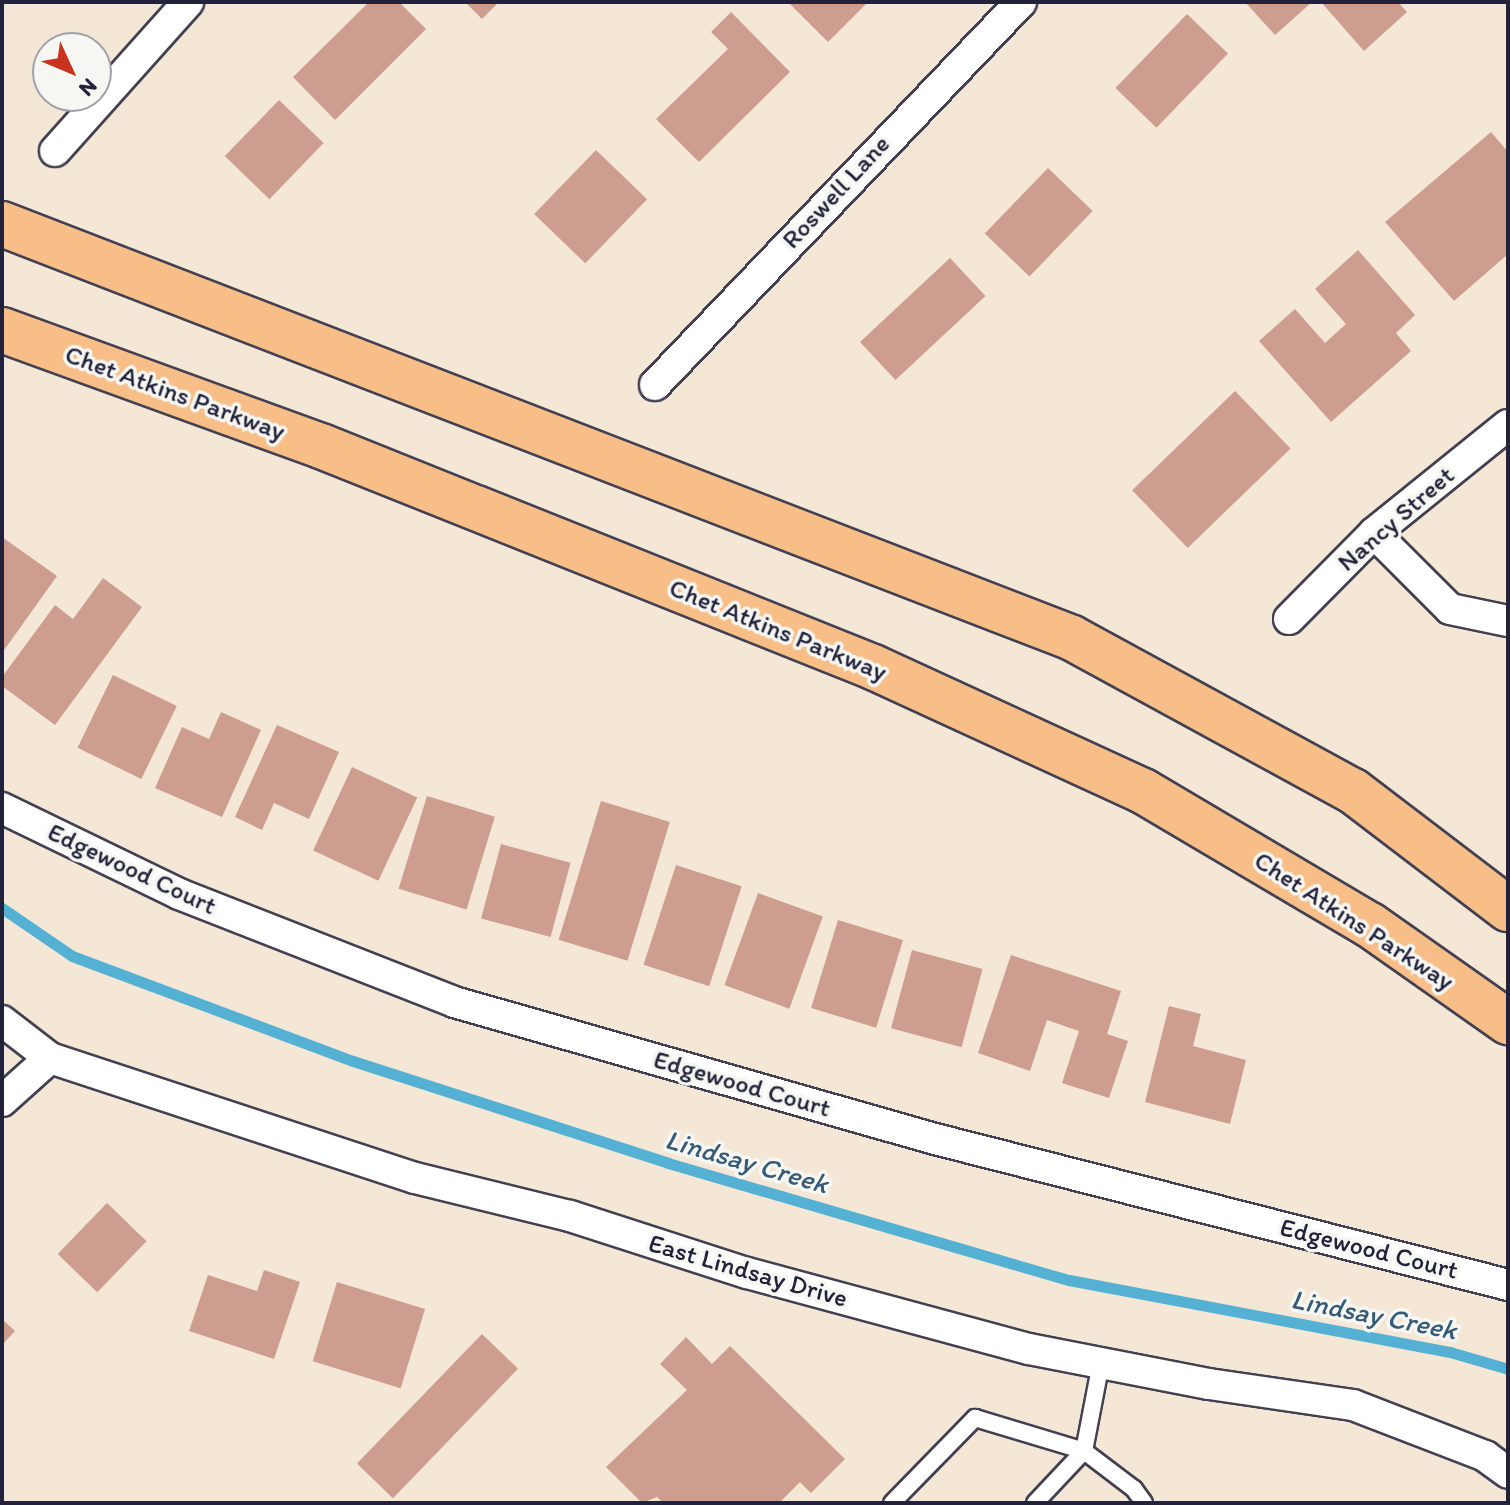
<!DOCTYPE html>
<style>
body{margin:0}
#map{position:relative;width:1510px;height:1505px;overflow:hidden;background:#f4e7d5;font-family:Itim,sans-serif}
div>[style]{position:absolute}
.stream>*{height:11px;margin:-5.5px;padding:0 5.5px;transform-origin:5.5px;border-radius:5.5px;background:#55b1d3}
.building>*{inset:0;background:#cd9d90;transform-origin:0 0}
.roads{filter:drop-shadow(2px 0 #424052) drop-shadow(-2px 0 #424052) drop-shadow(0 2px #424052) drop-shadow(0 -2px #424052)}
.lane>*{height:16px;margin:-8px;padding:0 8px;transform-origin:8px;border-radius:8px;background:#fff}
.street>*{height:30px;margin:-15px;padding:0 15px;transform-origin:15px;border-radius:15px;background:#fff}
.highway>*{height:44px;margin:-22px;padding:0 22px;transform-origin:22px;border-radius:22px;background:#f7be88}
span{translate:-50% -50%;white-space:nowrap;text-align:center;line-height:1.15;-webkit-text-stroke:7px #f6f6f2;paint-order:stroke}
.street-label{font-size:26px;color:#22223b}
.water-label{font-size:28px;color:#365b78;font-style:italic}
.frame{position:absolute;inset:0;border:4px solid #22223b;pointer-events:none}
.north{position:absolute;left:32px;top:32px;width:80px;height:80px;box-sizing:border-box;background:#f6f6f2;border:2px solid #a1a1a9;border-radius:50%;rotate:134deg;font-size:22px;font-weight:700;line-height:32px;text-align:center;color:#22223b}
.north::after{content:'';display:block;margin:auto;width:28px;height:36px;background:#c8321e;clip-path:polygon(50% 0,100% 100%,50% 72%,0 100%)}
</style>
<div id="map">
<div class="stream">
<div style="left:2px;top:908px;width:85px;rotate:34.4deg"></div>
<div style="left:72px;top:956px;width:300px;rotate:20.5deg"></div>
<div style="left:353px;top:1061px;width:331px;rotate:17.9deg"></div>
<div style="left:668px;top:1163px;width:418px;rotate:16.3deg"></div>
<div style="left:1069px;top:1280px;width:388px;rotate:10.7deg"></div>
<div style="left:1450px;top:1352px;width:60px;rotate:16.3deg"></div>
</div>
<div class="building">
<div style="clip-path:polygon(369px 2px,399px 2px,426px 29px,335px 120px,293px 77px)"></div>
<div style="clip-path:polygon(465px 2px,499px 2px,482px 19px)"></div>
<div style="clip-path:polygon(788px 2px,868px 2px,828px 42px)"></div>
<div style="clip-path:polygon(1245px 2px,1312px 2px,1275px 35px)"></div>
<div style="clip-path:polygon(1321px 2px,1398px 2px,1407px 12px,1364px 51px)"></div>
<div style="clip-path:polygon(731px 12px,790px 72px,699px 162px,656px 119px,728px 49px,711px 32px)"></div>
<div style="left:1187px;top:14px;width:57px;height:103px;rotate:44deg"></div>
<div style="left:279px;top:100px;width:62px;height:78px;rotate:44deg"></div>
<div style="clip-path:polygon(1491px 132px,1508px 152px,1508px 254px,1454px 301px,1385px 222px)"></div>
<div style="left:596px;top:150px;width:71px;height:89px;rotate:44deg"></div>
<div style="left:1048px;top:168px;width:62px;height:91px;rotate:44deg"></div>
<div style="clip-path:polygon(1358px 250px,1415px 315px,1396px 333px,1411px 351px,1331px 422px,1259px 341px,1295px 309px,1325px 343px,1346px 324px,1315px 289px)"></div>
<div style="left:950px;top:258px;width:52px;height:123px;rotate:47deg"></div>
<div style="left:1235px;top:391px;width:80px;height:143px;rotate:46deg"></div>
<div style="clip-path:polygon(2px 537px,57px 576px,2px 653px)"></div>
<div style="clip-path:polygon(103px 578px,142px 607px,55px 725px,2px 686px,2px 677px,55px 605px,73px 619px)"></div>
<div style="left:113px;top:675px;width:71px;height:81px;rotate:26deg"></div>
<div style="clip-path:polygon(221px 712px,261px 730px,222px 817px,155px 788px,182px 727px,209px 739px)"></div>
<div style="clip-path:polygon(277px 725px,339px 752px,309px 819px,274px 803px,262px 830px,235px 817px)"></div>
<div style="left:352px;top:767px;width:72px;height:92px;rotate:25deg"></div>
<div style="left:427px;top:796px;width:71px;height:97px;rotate:17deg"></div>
<div style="left:601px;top:801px;width:72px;height:145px;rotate:17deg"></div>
<div style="left:501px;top:844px;width:72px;height:77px;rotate:15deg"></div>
<div style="left:676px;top:865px;width:69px;height:105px;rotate:18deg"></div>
<div style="left:758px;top:893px;width:69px;height:98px;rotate:20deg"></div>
<div style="left:838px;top:920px;width:68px;height:92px;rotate:17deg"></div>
<div style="left:912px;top:950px;width:73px;height:81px;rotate:15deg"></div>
<div style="clip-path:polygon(1011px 955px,1121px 991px,1107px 1034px,1128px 1041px,1109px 1098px,1062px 1083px,1079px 1031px,1047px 1020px,1030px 1071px,978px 1053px)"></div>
<div style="clip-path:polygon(1169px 1006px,1201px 1014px,1193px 1046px,1246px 1060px,1230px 1124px,1145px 1102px)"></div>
<div style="left:107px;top:1203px;width:55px;height:71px;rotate:44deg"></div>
<div style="clip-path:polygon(264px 1270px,300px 1282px,274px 1359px,189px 1331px,208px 1275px,257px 1291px)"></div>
<div style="left:337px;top:1282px;width:92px;height:83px;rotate:17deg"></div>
<div style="clip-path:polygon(2px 1319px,15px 1331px,2px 1345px)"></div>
<div style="left:482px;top:1334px;width:50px;height:180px;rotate:44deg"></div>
<div style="clip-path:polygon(686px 1337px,712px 1364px,730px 1346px,845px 1459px,811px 1493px,800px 1482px,779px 1503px,663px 1503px,657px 1497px,642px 1503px,606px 1467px,687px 1390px,660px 1364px)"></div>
</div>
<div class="roads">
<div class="lane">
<div style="left:892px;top:1503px;width:119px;rotate:-45.7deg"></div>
<div style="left:975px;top:1418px;width:114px;rotate:16.8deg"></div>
<div style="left:1084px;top:1451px;width:90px;rotate:-79.1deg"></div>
<div style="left:1035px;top:1503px;width:71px;rotate:-46.7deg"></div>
<div style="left:1084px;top:1451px;width:63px;rotate:37.2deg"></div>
<div style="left:1134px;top:1489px;width:17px;rotate:54deg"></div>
</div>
<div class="street">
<div style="left:55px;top:151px;width:200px;rotate:-48.2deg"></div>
<div style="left:655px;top:385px;width:530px;rotate:-46.3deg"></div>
<div style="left:1374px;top:533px;width:107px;rotate:45deg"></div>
<div style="left:1450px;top:609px;width:59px;rotate:11.7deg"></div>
<div style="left:1289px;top:619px;width:121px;rotate:-45.3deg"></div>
<div style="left:1374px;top:533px;width:172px;rotate:-38.9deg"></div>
<div style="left:2px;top:808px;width:197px;rotate:25.9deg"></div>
<div style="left:179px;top:894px;width:295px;rotate:21.4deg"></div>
<div style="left:454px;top:1002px;width:500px;rotate:15.9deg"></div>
<div style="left:935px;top:1139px;width:591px;rotate:14.29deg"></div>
<div style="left:2px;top:1021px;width:61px;rotate:37.6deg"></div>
<div style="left:50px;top:1058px;width:384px;rotate:18.2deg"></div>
<div style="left:415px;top:1178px;width:160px;rotate:13.8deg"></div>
<div style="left:570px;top:1216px;width:186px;rotate:17.9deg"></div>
<div style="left:747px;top:1273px;width:292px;rotate:15.1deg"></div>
<div style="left:1029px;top:1349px;width:183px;rotate:11deg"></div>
<div style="left:1209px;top:1384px;width:146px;rotate:8.3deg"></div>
<div style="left:1353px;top:1405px;width:142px;rotate:21.1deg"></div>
<div style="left:1485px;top:1456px;width:29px;rotate:36deg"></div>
<div style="left:2px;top:1101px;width:64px;rotate:-41.9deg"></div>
</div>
<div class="highway">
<div style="left:2px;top:224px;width:1147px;rotate:21.15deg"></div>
<div style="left:1072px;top:638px;width:320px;rotate:28.6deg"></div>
<div style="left:1353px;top:791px;width:195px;rotate:37.3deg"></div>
<div style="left:2px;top:330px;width:339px;rotate:20deg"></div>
<div style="left:321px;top:446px;width:595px;rotate:21.82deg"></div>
<div style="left:873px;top:667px;width:297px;rotate:24.7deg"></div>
<div style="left:1143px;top:791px;width:264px;rotate:30.6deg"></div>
<div style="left:1370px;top:925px;width:169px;rotate:35.1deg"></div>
</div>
</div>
<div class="street-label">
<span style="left:836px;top:192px;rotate:-47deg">Roswell Lane</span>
<span style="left:175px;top:393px;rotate:20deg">Chet Atkins Parkway</span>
<span style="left:1396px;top:519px;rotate:-41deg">Nancy Street</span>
<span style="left:778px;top:630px;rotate:22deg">Chet Atkins Parkway</span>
<span style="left:132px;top:869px;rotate:25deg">Edgewood Court</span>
<span style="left:1354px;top:921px;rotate:33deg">Chet Atkins Parkway</span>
<span style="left:742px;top:1084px;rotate:16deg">Edgewood Court</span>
<span style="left:1369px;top:1249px;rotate:14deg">Edgewood Court</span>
<span style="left:748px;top:1271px;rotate:16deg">East Lindsay Drive</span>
</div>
<div class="water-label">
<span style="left:747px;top:1161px;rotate:16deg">Lindsay Creek</span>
<span style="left:1374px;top:1314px;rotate:11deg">Lindsay Creek</span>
</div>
<div class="frame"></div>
<div class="north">N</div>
</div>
